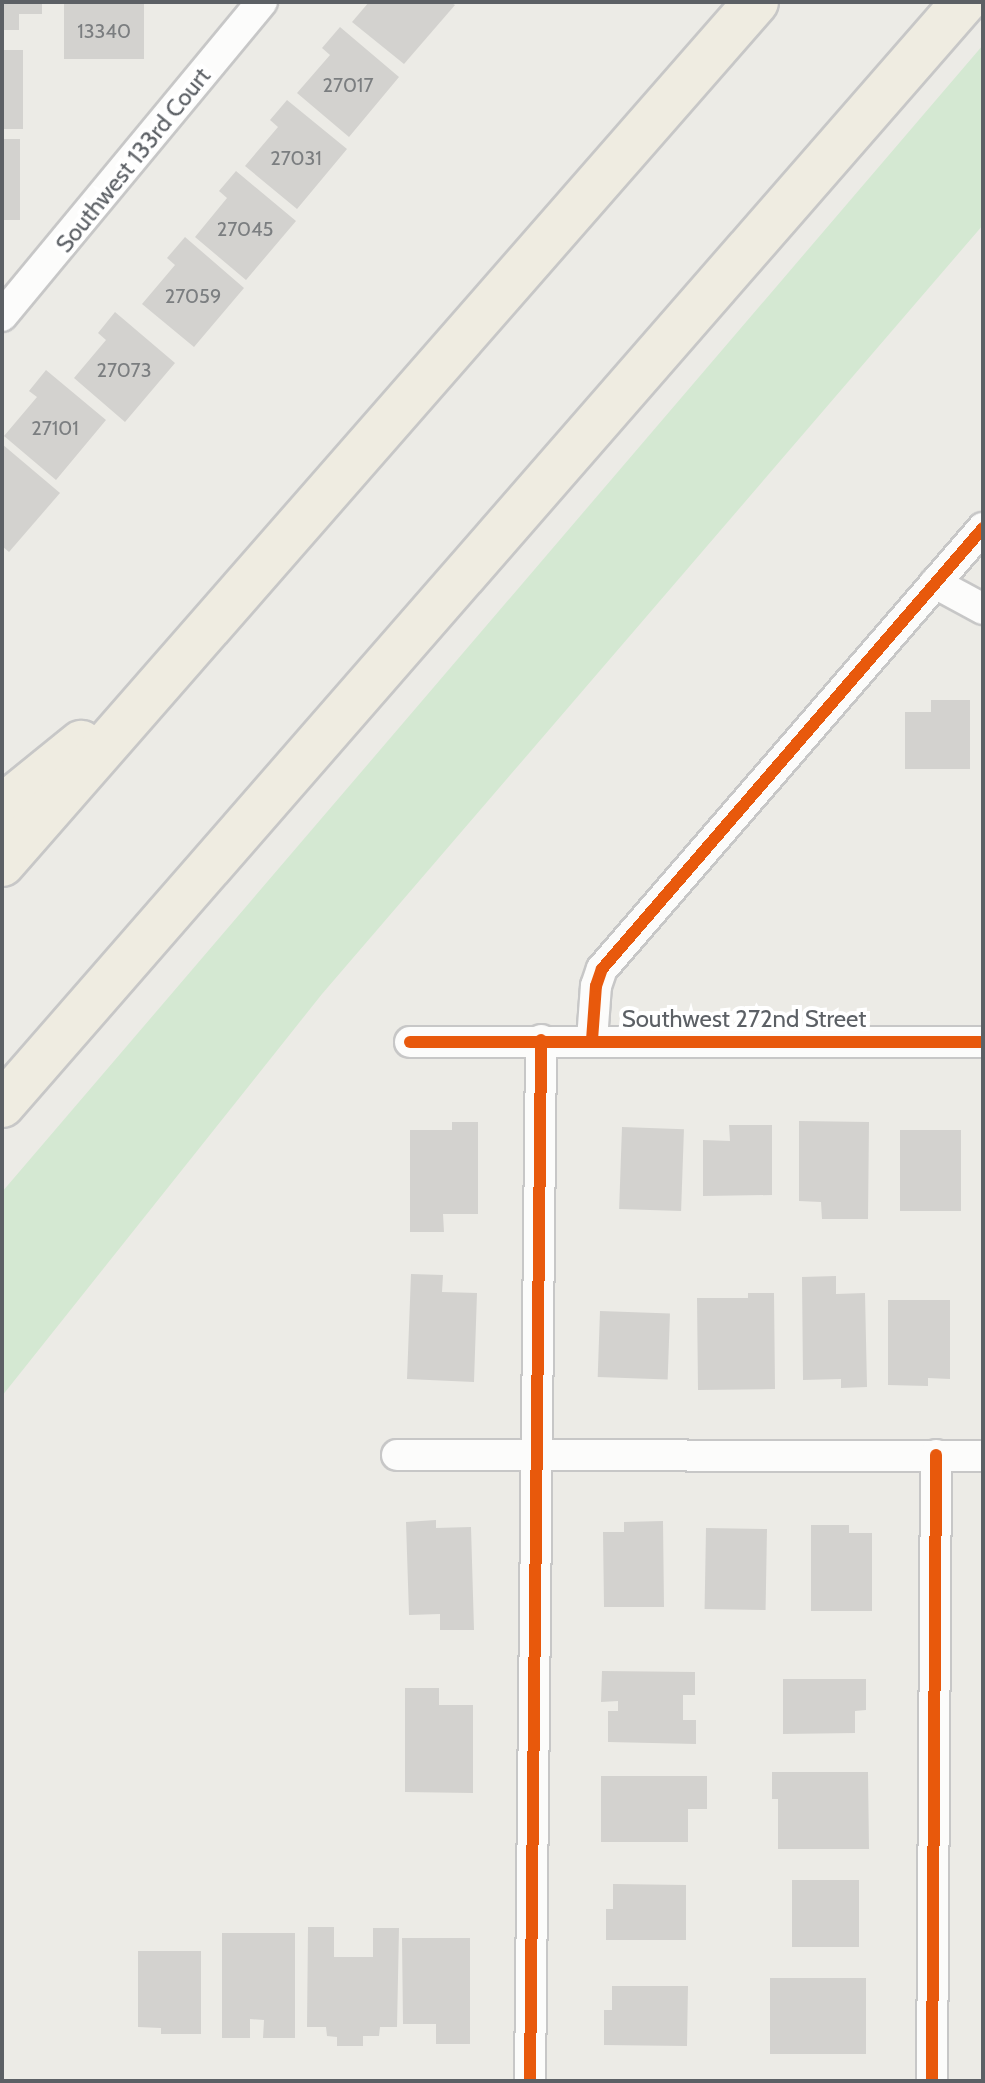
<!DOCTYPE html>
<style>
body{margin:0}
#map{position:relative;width:985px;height:2083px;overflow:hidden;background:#ecebe6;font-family:Cabin,sans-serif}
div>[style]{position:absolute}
.green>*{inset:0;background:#d4e8d2}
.building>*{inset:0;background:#d3d2cf;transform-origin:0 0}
.roads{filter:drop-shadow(2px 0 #c7c7c7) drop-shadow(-2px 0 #c7c7c7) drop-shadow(0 2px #c7c7c7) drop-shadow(0 -2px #c7c7c7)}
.street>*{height:30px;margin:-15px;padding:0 15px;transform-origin:15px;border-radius:15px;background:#fcfcfb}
.highway>*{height:44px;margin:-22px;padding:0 22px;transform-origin:22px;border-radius:22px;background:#efece1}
.cycleway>*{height:12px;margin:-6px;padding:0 6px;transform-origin:6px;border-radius:6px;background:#e8590c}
span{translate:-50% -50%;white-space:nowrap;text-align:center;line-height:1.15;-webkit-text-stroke:8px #fff;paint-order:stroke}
.number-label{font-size:20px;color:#7b7e80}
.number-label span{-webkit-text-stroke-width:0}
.street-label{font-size:24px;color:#5c6065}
.frame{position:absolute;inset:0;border:4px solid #5c6065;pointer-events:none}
</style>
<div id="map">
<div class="green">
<div style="clip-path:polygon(983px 45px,983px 225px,322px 994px,2px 1396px,2px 1192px)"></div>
</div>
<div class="building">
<div style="clip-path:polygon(2px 2px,42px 2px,42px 14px,19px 14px,19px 30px,2px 30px)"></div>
<div style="left:64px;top:2px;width:80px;height:57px"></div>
<div style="clip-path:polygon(369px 2px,450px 2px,455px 5px,404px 64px,352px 22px)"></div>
<div style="clip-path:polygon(340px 27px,399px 77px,349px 137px,297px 93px,330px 55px,322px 48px)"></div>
<div style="left:2px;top:50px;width:21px;height:79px"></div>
<div style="clip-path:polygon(287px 100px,347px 149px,297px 209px,245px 166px,278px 127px,270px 120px)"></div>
<div style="left:2px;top:139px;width:18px;height:81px"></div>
<div style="clip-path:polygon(236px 171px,296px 221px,246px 280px,195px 237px,227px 198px,219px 191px)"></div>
<div style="clip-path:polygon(185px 237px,244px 288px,194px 347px,142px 304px,175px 265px,167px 258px)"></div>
<div style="clip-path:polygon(115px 312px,175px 363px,125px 422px,74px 378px,106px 340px,98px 333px)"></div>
<div style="clip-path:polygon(46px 370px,106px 420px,56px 480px,4px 436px,37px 397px,29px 391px)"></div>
<div style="clip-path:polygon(2px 444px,60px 493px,9px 552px,2px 546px)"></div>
<div style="clip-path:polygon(931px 700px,970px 700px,970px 769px,905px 769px,905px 712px,931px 712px)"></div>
<div style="clip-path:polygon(799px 1121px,869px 1122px,868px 1219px,822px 1219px,821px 1202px,799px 1201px)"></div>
<div style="clip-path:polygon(452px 1122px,478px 1122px,478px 1214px,443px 1214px,444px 1232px,410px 1232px,410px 1130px,452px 1130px)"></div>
<div style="clip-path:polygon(729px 1125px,772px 1125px,772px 1195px,703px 1196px,703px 1140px,730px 1141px)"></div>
<div style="left:622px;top:1127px;width:62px;height:82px;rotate:2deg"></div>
<div style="left:900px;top:1130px;width:61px;height:81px"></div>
<div style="clip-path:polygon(411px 1274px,443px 1275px,442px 1292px,477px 1293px,474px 1382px,407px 1379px)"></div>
<div style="clip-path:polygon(836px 1276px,836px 1294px,865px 1293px,867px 1387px,841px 1388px,841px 1379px,803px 1380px,802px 1277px)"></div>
<div style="clip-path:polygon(748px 1293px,774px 1293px,775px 1389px,698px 1390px,697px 1298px,748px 1298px)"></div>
<div style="clip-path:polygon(888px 1300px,950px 1300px,950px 1379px,928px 1378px,928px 1386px,888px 1385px)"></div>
<div style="left:600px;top:1311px;width:70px;height:66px;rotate:2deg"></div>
<div style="clip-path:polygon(436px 1520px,436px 1528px,471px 1527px,474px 1630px,440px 1630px,440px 1614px,409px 1615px,406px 1522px)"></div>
<div style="clip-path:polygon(663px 1521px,664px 1607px,604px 1607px,603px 1532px,624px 1532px,624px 1522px)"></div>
<div style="clip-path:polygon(811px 1525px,849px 1525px,849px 1533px,872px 1533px,872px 1611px,811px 1611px)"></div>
<div style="left:706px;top:1528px;width:61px;height:81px;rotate:1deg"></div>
<div style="clip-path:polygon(602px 1671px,695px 1672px,695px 1695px,683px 1695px,683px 1720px,696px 1720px,696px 1744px,608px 1742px,608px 1711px,618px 1711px,618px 1701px,601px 1702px)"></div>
<div style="clip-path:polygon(783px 1679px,866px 1679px,866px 1710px,855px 1711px,855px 1733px,783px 1734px)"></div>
<div style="clip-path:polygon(405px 1688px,439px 1688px,439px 1705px,473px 1705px,473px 1793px,405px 1792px)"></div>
<div style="clip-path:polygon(772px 1772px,868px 1772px,869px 1849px,778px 1849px,778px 1799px,772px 1799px)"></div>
<div style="clip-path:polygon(601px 1776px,707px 1776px,707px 1809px,688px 1809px,688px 1842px,601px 1842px)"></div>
<div style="left:792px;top:1880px;width:67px;height:67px"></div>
<div style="clip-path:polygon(613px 1884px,686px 1885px,686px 1940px,606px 1940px,606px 1909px,613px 1909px)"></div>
<div style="clip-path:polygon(308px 1927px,334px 1927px,334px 1957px,373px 1957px,373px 1928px,399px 1928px,397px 2027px,380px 2027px,379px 2036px,363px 2036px,363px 2046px,337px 2046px,337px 2037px,327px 2036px,326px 2027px,307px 2027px)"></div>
<div style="clip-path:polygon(222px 1933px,295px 1933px,295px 2038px,263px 2038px,264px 2020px,250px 2019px,250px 2038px,222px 2038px)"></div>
<div style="clip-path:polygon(402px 1938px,470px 1938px,470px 2044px,436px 2044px,436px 2024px,403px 2024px)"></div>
<div style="clip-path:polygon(138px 1951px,201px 1951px,201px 2034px,161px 2034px,161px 2028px,138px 2027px)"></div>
<div style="left:770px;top:1978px;width:96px;height:76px"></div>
<div style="clip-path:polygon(612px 1986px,688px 1986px,687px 2046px,604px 2045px,604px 2010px,612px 2010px)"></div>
</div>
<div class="roads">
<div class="street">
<div style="left:2px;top:316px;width:408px;rotate:-50.4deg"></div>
<div style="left:935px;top:583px;width:55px;rotate:28.4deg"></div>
<div style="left:592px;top:1040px;width:54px;rotate:-85.8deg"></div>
<div style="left:596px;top:986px;width:18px;rotate:-71deg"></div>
<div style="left:602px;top:969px;width:583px;rotate:-49.17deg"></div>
<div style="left:410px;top:1042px;width:573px"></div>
<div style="left:397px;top:1455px;width:586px;rotate:0.1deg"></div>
<div style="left:530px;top:2081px;width:1041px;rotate:-89.39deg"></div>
<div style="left:932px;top:2081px;width:626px;rotate:-89.63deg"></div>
</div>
<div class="highway">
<div style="left:2px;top:807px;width:102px;rotate:-39deg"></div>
<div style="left:2px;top:864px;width:1145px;rotate:-48.82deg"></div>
<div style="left:2px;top:1105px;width:1464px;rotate:-48.91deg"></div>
</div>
</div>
<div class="cycleway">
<div style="left:592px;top:1040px;width:54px;rotate:-85.8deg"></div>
<div style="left:596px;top:986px;width:18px;rotate:-71deg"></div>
<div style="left:602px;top:969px;width:583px;rotate:-49.17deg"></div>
<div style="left:410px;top:1042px;width:573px"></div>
<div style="left:530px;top:2081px;width:1041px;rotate:-89.39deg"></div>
<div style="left:932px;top:2081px;width:626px;rotate:-89.63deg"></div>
</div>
<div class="number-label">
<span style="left:104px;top:31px">13340</span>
<span style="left:348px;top:85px">27017</span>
<span style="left:296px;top:158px">27031</span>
<span style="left:245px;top:229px">27045</span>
<span style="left:193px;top:296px">27059</span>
<span style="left:124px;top:370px">27073</span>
<span style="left:55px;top:428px">27101</span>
</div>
<div class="street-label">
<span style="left:133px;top:160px;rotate:-51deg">Southwest 133rd Court</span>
<span style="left:744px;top:1019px">Southwest 272nd Street</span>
</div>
<div class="frame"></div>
</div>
